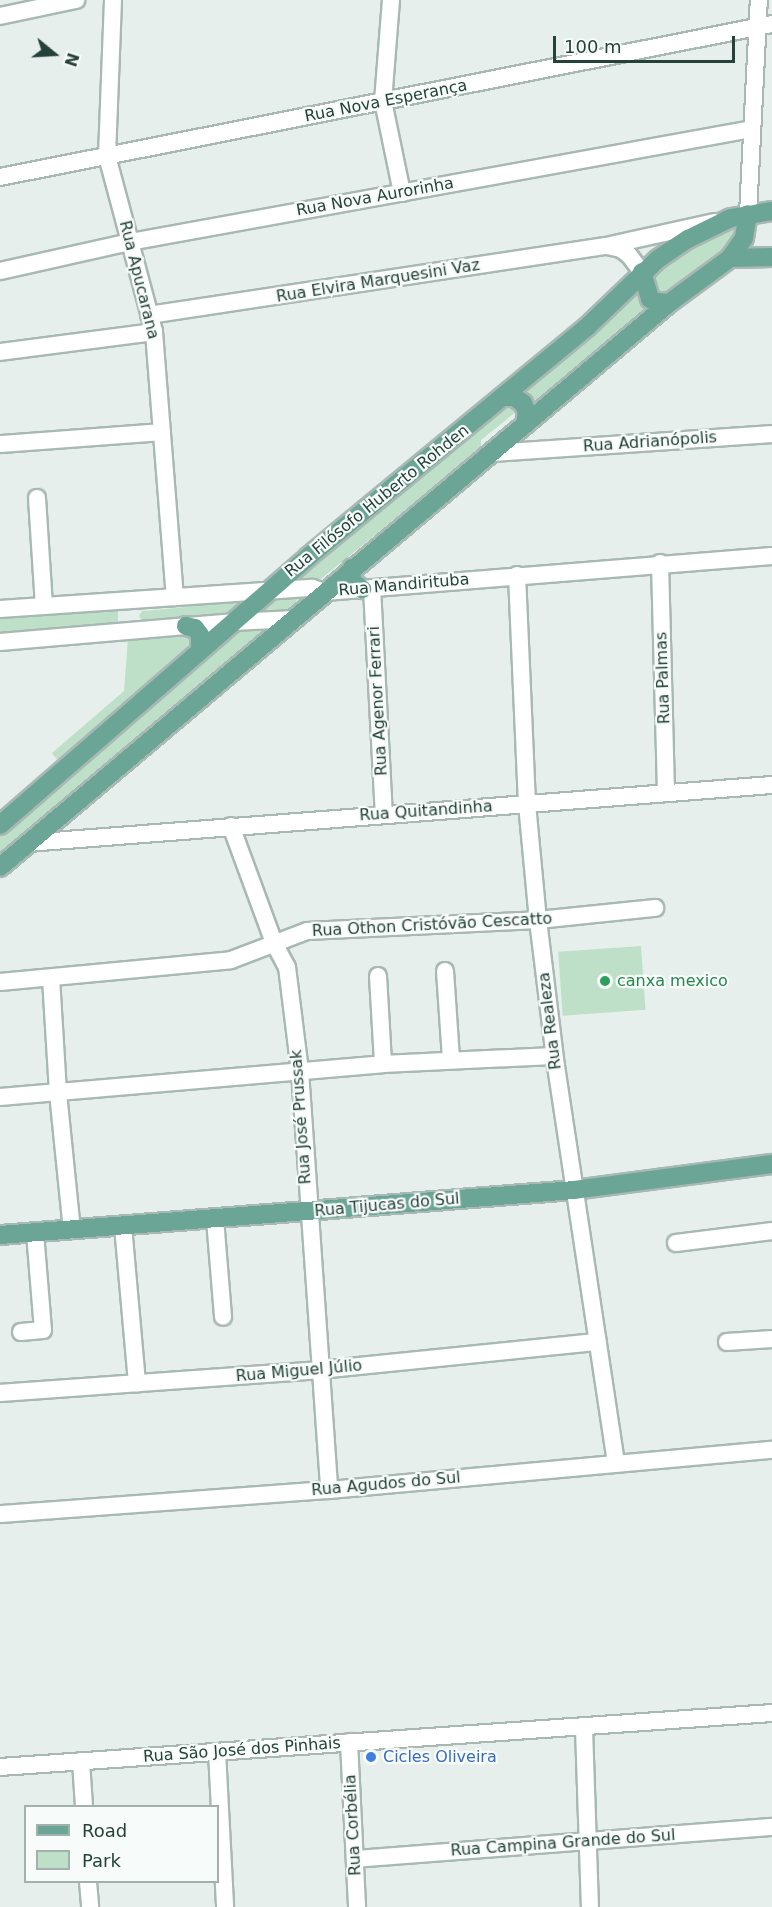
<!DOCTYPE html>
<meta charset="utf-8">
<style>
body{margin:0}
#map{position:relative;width:772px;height:1907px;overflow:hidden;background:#e6efeb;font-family:"DejaVu Sans",sans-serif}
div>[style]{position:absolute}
.green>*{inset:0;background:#bfe0c8;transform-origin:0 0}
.roads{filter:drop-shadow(2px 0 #a8b8b2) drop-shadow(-2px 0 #a8b8b2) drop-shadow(0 2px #a8b8b2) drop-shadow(0 -2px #a8b8b2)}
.minor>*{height:16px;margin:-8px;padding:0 8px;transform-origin:8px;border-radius:8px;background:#fff}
.major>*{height:18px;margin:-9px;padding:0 9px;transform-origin:9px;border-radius:9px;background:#6aa596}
.dots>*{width:16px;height:16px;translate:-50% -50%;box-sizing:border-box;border:3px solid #f7fbf9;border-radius:50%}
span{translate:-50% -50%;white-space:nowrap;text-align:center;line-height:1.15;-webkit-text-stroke:4.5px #f7fbf9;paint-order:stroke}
.street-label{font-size:16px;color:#24423a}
.leisure-label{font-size:16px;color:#27864d}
.left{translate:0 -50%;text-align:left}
.shop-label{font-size:16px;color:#366cbe}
.legend{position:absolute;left:24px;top:1805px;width:195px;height:78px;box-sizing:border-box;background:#f7fbf9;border:2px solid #a3b1ad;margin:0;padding:8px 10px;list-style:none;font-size:18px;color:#24423a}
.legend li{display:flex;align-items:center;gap:12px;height:30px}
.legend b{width:30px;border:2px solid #a3b1ad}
.north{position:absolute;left:24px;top:24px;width:60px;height:60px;-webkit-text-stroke:4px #f7fbf9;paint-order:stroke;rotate:108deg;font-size:16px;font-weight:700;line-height:24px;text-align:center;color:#24423a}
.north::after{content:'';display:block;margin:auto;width:21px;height:27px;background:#24423a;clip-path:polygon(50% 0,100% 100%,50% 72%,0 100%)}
.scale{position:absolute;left:553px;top:36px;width:182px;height:27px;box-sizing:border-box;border:3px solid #24423a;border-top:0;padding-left:8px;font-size:18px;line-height:21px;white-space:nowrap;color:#24423a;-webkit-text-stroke:4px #f7fbf9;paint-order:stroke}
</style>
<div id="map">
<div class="green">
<div style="clip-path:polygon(739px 226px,743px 238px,667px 295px,657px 293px,652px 274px,684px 251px,720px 231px)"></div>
<div style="clip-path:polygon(631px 289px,650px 308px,532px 407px,521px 391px)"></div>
<div style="clip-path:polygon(510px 401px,516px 402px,517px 411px,481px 440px,481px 449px,321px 579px,290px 581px)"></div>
<div style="clip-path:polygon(303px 595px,286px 611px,254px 613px,274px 596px)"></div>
<div style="clip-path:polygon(245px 599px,227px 613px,143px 622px,139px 616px,142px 611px,188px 607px,193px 603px)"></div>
<div style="clip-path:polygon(118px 609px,118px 623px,0 637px,0 613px)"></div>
<div style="clip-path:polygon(239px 625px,268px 626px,0 858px,0 835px)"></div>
<div style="clip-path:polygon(190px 634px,194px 641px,58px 761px,52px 753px,124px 691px,128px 638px)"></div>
<div style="left:641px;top:946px;width:64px;height:83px;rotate:86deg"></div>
</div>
<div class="roads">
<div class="minor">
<div style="left:113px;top:0;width:156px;rotate:92.2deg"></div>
<div style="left:107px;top:156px;width:182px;rotate:75deg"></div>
<div style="left:154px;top:332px;width:266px;rotate:85.5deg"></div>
<div style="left:391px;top:0;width:101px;rotate:94.5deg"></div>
<div style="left:383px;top:101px;width:94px;rotate:78.3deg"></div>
<div style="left:0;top:16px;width:78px;rotate:-11.9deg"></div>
<div style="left:0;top:177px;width:787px;rotate:-11.21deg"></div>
<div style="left:748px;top:214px;width:214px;rotate:-87.1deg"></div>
<div style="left:607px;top:246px;width:14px;rotate:12deg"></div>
<div style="left:621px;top:249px;width:10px;rotate:37deg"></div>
<div style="left:629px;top:255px;width:21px;rotate:53deg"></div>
<div style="left:0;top:271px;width:133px;rotate:-12.6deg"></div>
<div style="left:130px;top:242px;width:632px;rotate:-10.3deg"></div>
<div style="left:149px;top:315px;width:462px;rotate:-8.6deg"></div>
<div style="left:606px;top:246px;width:111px;rotate:-12.5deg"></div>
<div style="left:0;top:352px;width:155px;rotate:-7.4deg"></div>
<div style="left:0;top:444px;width:162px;rotate:-4.2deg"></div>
<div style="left:493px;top:453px;width:280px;rotate:-3.9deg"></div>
<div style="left:37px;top:498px;width:108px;rotate:86.3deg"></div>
<div style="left:660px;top:563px;width:230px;rotate:88.5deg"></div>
<div style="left:517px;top:575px;width:229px;rotate:87.5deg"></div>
<div style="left:527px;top:804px;width:117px;rotate:84.6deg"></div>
<div style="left:538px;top:920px;width:147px;rotate:83deg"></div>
<div style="left:556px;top:1066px;width:402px;rotate:81.4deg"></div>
<div style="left:372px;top:588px;width:227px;rotate:87deg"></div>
<div style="left:0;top:609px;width:313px;rotate:-3.9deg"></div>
<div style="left:312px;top:588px;width:14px;rotate:17deg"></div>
<div style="left:325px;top:592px;width:448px;rotate:-4.6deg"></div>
<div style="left:0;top:642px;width:233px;rotate:-4.9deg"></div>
<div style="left:232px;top:622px;width:64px;rotate:-2.7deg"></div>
<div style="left:231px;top:826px;width:125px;rotate:69.8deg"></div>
<div style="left:274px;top:943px;width:27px;rotate:62deg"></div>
<div style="left:287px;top:967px;width:105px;rotate:82.9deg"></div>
<div style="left:300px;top:1071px;width:420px;rotate:86deg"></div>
<div style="left:28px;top:843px;width:746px;rotate:-4.46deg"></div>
<div style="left:445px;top:971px;width:88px;rotate:86.1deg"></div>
<div style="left:378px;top:976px;width:88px;rotate:86.7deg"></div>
<div style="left:51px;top:978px;width:115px;rotate:86.5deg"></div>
<div style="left:58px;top:1093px;width:138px;rotate:84.2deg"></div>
<div style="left:0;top:982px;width:232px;rotate:-5.4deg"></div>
<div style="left:231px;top:960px;width:81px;rotate:-20.9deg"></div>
<div style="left:307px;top:931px;width:231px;rotate:-2.7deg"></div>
<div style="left:538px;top:920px;width:118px;rotate:-5.9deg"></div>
<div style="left:0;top:1097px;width:384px;rotate:-4.9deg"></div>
<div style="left:383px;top:1064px;width:171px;rotate:-2.7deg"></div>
<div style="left:215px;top:1219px;width:98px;rotate:85.3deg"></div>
<div style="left:123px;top:1226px;width:158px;rotate:84.9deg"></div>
<div style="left:676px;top:1243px;width:97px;rotate:-7.1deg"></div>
<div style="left:21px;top:1332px;width:22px;rotate:-5deg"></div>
<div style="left:43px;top:1330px;width:97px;rotate:-94.7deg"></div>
<div style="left:727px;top:1342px;width:45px;rotate:-3.8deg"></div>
<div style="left:0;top:1393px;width:321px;rotate:-4.1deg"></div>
<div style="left:320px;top:1370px;width:279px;rotate:-5.8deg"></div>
<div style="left:0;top:1514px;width:330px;rotate:-4.2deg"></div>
<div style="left:329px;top:1490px;width:445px;rotate:-5.2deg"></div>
<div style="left:584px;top:1728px;width:179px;rotate:88.1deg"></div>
<div style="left:349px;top:1742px;width:165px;rotate:87.2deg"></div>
<div style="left:217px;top:1752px;width:155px;rotate:87deg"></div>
<div style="left:81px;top:1761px;width:45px;rotate:86.2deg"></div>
<div style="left:0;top:1767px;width:774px;rotate:-4deg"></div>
<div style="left:355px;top:1859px;width:418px;rotate:-4.4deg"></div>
<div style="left:88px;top:1882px;width:25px;rotate:85deg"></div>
</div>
<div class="major">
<div style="left:730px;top:258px;width:24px;rotate:-55deg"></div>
<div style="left:744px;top:238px;width:24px;rotate:-81deg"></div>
<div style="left:642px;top:272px;width:28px;rotate:73deg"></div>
<div style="left:650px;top:299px;width:7px;rotate:27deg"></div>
<div style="left:656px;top:302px;width:13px;rotate:4deg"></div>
<div style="left:503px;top:397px;width:11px"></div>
<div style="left:514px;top:397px;width:11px;rotate:34deg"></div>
<div style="left:523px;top:403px;width:11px;rotate:68deg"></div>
<div style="left:527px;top:413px;width:11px;rotate:100deg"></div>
<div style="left:352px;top:568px;width:13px;rotate:94deg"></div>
<div style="left:351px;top:581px;width:14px;rotate:36deg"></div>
<div style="left:186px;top:626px;width:9px;rotate:13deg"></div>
<div style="left:195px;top:628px;width:9px;rotate:54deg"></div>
<div style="left:200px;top:635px;width:14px;rotate:90deg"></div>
<div style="left:0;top:825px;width:408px;rotate:-41deg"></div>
<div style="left:308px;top:557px;width:362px;rotate:-39.5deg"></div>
<div style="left:587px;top:327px;width:98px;rotate:-43.8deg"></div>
<div style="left:658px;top:259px;width:36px;rotate:-34deg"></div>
<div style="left:688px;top:239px;width:48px;rotate:-26deg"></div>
<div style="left:731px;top:218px;width:42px;rotate:-9.7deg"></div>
<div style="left:0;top:867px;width:875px;rotate:-40.13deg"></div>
<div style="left:669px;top:303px;width:76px;rotate:-36.4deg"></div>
<div style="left:730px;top:258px;width:42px;rotate:-1.4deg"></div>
<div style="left:0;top:1235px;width:576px;rotate:-4.48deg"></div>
<div style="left:574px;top:1190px;width:200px;rotate:-7.5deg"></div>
</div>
</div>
<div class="dots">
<div style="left:605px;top:981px;background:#2e9e5b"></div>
<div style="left:371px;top:1757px;background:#3f7fe0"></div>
</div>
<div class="street-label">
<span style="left:386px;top:101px;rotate:-11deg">Rua Nova Esperança</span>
<span style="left:375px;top:197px;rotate:-10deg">Rua Nova Aurorinha</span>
<span style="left:139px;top:280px;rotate:76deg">Rua Apucarana</span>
<span style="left:378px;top:281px;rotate:-9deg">Rua Elvira Marquesini Vaz</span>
<span style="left:650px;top:442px;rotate:-4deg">Rua Adrianópolis</span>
<span style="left:377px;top:501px;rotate:-39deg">Rua Filósofo Huberto Rohden</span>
<span style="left:404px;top:585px;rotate:-5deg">Rua Mandirituba</span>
<span style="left:663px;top:678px;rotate:-92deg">Rua Palmas</span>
<span style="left:378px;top:701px;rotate:-93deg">Rua Agenor Ferrari</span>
<span style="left:426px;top:811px;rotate:-4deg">Rua Quitandinha</span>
<span style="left:432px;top:925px;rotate:-3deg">Rua Othon Cristóvão Cescatto</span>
<span style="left:550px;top:1021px;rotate:-97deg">Rua Realeza</span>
<span style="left:301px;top:1117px;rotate:-94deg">Rua José Prussak</span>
<span style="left:387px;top:1205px;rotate:-5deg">Rua Tijucas do Sul</span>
<span style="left:299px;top:1371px;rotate:-5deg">Rua Miguel Júlio</span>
<span style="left:386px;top:1484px;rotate:-5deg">Rua Agudos do Sul</span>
<span style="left:242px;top:1750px;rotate:-4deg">Rua São José dos Pinhais</span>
<span style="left:353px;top:1825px;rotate:-93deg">Rua Corbélia</span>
<span style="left:563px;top:1843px;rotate:-4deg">Rua Campina Grande do Sul</span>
</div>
<div class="leisure-label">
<span class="left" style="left:617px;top:981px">canxa mexico</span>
</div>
<div class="shop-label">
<span class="left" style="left:383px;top:1757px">Cicles Oliveira</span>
</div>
<ul class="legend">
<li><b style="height:8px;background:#6aa596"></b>Road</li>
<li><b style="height:16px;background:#bfe0c8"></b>Park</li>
</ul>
<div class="north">N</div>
<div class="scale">100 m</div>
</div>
